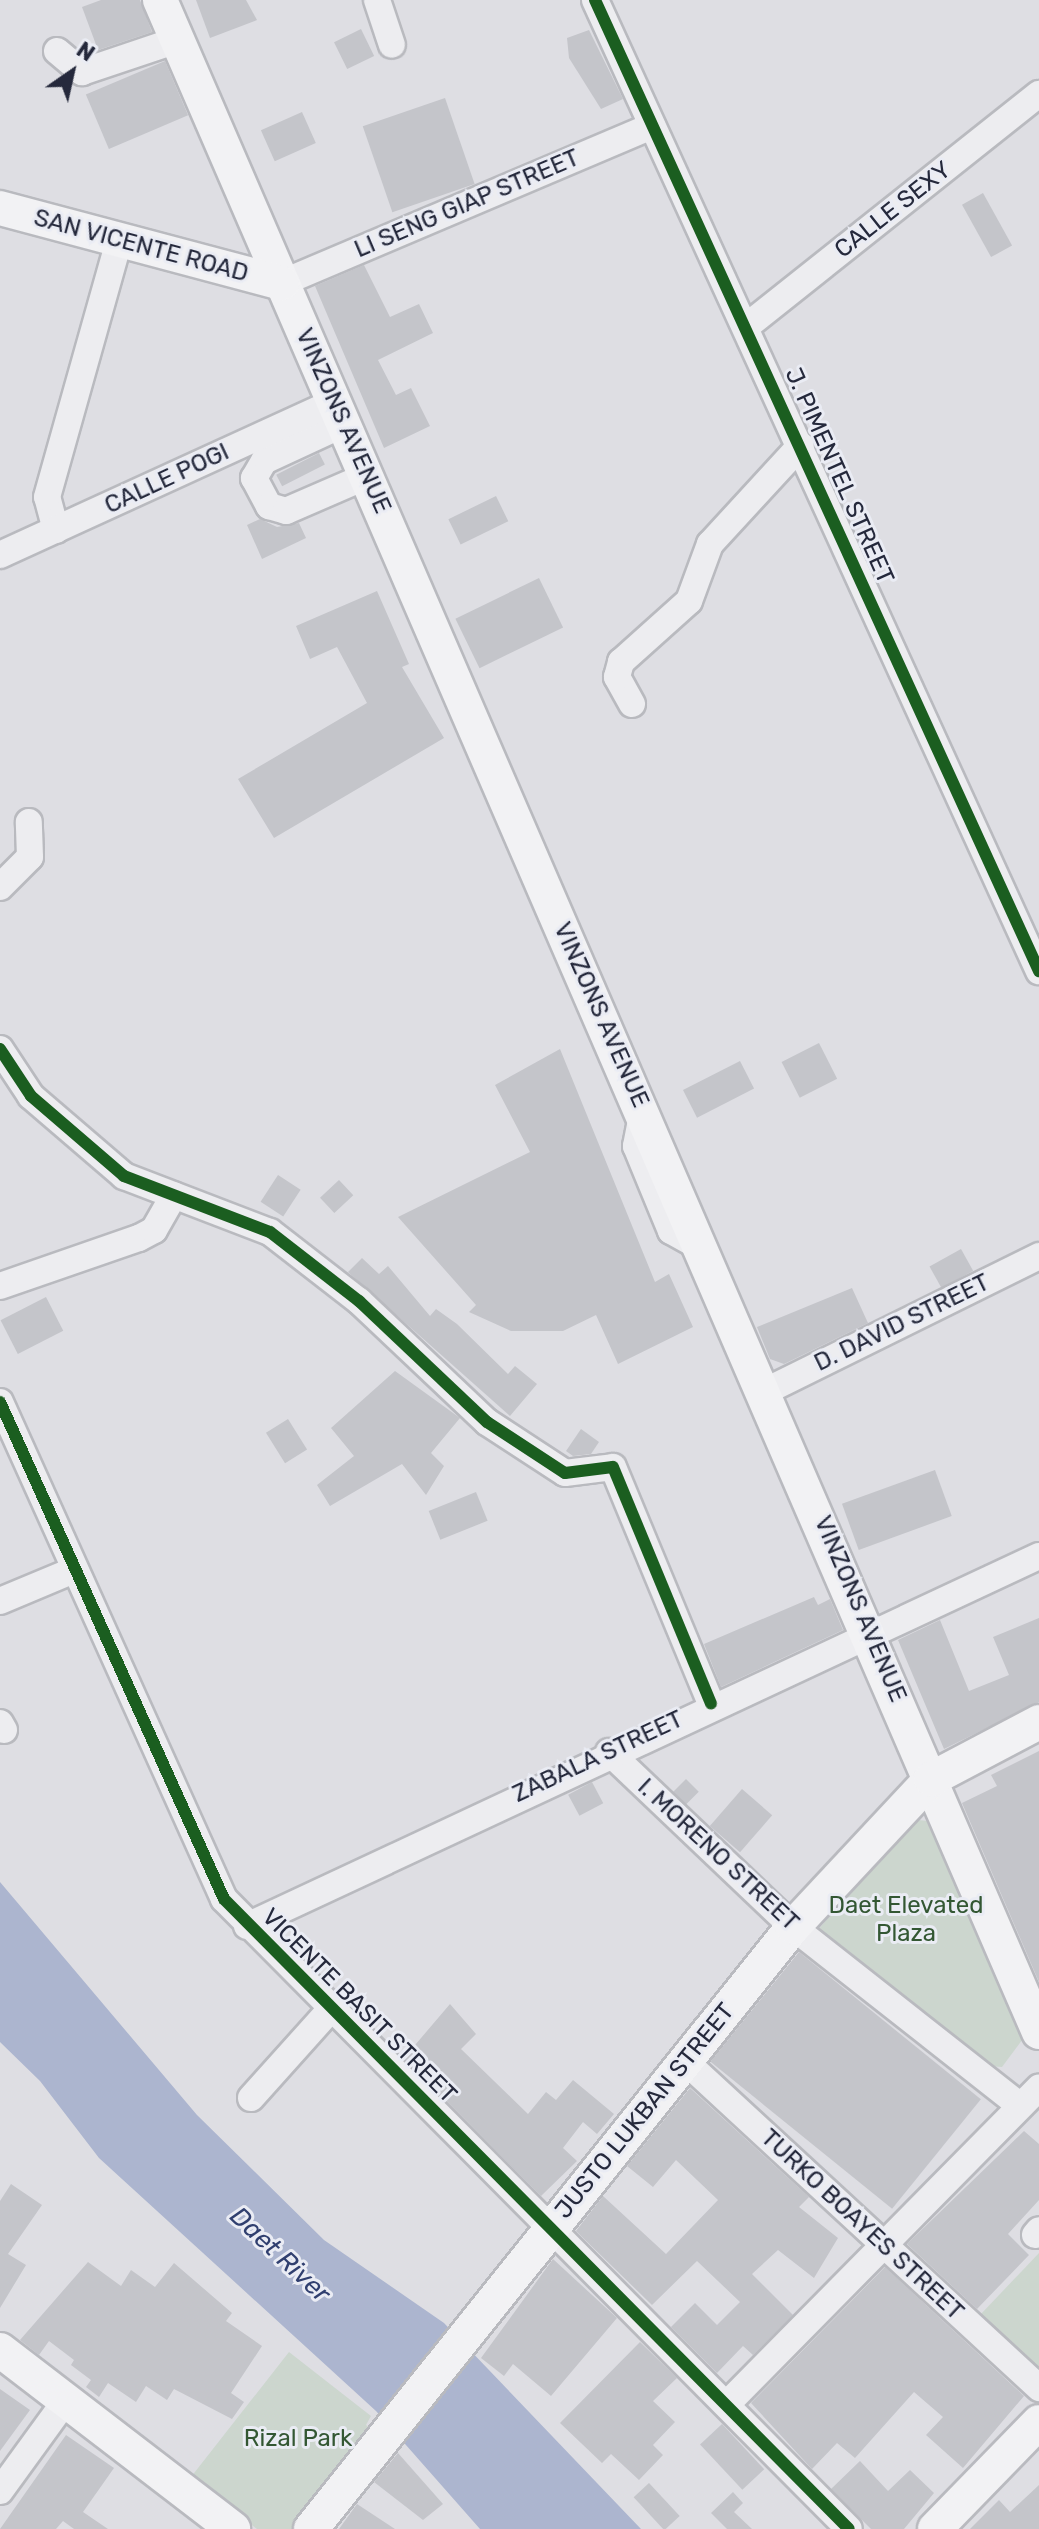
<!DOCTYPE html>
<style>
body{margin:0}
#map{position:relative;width:1039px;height:2529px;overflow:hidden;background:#dedee3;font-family:Rubik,sans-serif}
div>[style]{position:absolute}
.green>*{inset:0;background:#ccd6ce}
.water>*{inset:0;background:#acb5cf}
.building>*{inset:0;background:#c4c5ca;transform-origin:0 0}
.roads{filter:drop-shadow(2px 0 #b9babf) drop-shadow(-2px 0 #b9babf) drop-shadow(0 2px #b9babf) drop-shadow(0 -2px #b9babf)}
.minor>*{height:26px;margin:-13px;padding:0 13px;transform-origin:13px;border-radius:13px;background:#ededf0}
.major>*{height:34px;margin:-17px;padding:0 17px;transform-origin:17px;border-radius:17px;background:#f2f2f4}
.cycleway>*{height:12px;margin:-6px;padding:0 6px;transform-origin:6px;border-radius:6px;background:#1b5e20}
span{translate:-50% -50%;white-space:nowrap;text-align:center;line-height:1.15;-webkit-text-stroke:6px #eaecf4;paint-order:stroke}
.street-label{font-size:24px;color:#25293c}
.park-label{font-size:24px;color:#335733}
.water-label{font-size:26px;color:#303f6f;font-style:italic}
.north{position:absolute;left:32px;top:32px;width:80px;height:80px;-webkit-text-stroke:6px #eaecf4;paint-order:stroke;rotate:34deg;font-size:22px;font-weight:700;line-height:32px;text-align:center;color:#25293c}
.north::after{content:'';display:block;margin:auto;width:28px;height:36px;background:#25293c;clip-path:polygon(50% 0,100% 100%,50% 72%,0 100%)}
</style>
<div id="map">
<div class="green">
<div style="clip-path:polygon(908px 1819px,928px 1821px,1025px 2036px,1002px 2067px,989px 2066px,819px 1929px)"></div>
<div style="clip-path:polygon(1039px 2253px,1039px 2371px,980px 2315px)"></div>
<div style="clip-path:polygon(289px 2352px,371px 2416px,366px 2425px,378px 2435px,305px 2529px,257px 2529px,191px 2477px)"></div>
</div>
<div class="water">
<div style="clip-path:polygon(0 1882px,197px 2115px,324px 2240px,444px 2323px,641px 2529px,480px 2529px,376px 2411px,99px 2158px,40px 2081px,0 2042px)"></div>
</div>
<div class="building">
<div style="clip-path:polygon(101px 0,140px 0,152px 32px,98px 50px,82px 7px)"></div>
<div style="clip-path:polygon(196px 0,246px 0,257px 20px,210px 38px)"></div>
<div style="left:361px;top:29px;width:30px;height:30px;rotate:64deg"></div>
<div style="clip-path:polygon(589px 30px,623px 99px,601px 109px,569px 58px,567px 38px)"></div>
<div style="left:165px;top:61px;width:59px;height:86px;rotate:67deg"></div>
<div style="left:445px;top:98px;width:91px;height:87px;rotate:71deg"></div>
<div style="left:302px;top:112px;width:34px;height:45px;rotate:66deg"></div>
<div style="left:983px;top:193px;width:60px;height:24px;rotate:61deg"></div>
<div style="clip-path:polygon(364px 265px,390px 317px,419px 304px,433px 333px,378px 360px,396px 395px,411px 388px,430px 426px,384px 448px,315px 286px)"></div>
<div style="left:319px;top:453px;width:13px;height:48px;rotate:63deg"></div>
<div style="left:496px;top:496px;width:28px;height:53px;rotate:64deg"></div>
<div style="clip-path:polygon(260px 519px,277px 527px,299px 523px,306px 538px,262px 559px,247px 525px)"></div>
<div style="left:539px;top:578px;width:55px;height:93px;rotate:64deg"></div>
<div style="clip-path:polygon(377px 591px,409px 664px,402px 667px,444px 738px,274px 838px,238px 779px,367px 703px,337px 647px,310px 659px,296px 626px)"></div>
<div style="left:819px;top:1043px;width:40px;height:42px;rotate:63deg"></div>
<div style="clip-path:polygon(560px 1049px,655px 1282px,669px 1274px,693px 1327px,618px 1364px,596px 1315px,563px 1331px,511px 1331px,469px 1312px,476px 1305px,398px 1217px,530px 1152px,495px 1085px)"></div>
<div style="left:740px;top:1061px;width:31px;height:64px;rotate:63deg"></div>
<div style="left:278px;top:1175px;width:27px;height:32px;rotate:33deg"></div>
<div style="left:339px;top:1180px;width:21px;height:26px;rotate:47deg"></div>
<div style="left:961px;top:1249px;width:25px;height:36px;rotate:61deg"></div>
<div style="clip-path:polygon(362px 1258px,379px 1274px,388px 1266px,430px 1316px,436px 1309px,457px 1324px,508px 1374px,515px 1366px,537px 1384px,510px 1416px,348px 1272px)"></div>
<div style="clip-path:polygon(852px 1288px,868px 1323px,784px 1364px,770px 1359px,757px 1327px)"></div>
<div style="left:46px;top:1297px;width:38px;height:51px;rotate:63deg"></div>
<div style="clip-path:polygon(395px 1371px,460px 1418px,431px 1453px,444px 1466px,426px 1495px,402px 1464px,330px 1506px,317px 1485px,354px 1456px,331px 1428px)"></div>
<div style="left:288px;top:1419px;width:36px;height:26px;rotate:58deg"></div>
<div style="clip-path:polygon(581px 1429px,599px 1442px,591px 1454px,573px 1456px,566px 1451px)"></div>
<div style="left:935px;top:1470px;width:49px;height:99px;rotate:70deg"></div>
<div style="left:476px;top:1492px;width:31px;height:51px;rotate:68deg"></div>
<div style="clip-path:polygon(814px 1597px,818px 1605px,830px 1599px,843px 1630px,721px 1687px,704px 1644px)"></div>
<div style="clip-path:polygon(1039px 1618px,1039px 1702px,944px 1749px,898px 1640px,940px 1620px,969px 1691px,1009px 1675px,993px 1637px)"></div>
<div style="clip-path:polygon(1039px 1751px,1039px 1982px,962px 1803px,997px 1786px,991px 1775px)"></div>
<div style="left:686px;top:1779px;width:18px;height:18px;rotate:45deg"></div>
<div style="left:592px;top:1782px;width:24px;height:27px;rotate:62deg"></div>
<div style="left:742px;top:1789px;width:40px;height:49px;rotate:41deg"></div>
<div style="left:799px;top:1952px;width:234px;height:141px;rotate:39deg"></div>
<div style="clip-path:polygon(450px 2004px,476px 2034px,461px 2049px,528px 2114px,546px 2092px,556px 2100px,573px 2080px,614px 2114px,597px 2134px,583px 2122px,563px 2148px,577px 2161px,541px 2196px,404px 2058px)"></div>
<div style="clip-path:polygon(690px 2088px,809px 2197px,799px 2207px,838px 2238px,814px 2278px,778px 2250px,752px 2274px,793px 2315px,753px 2355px,743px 2346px,717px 2373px,671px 2327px,695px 2303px,717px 2325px,740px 2302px,697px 2261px,652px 2305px,576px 2231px,603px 2196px,666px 2254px,718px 2200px,676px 2160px,653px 2187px,627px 2166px)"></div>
<div style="clip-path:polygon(1024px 2131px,1039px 2144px,1039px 2200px,1008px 2234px,1029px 2255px,977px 2309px,907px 2244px)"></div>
<div style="clip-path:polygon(11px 2184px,42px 2205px,8px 2254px,26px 2265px,0 2308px,0 2201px)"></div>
<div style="clip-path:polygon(553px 2259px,617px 2318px,551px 2396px,513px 2364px,504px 2376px,481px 2358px)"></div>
<div style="clip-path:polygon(88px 2262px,121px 2286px,131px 2270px,155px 2287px,174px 2263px,232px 2313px,226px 2321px,262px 2346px,231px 2393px,244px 2402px,232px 2419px,174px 2389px,167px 2400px,146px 2386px,136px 2402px,108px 2383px,99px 2397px,86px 2387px,91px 2380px,71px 2365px,74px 2360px,49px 2341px,39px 2355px,20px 2340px)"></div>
<div style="clip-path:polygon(885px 2267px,1024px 2396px,963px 2468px,926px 2435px,943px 2417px,914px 2392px,855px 2458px,837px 2443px,812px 2469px,751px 2403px)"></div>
<div style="clip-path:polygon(640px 2342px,677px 2378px,653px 2401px,675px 2422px,653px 2445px,663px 2455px,639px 2480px,611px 2454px,602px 2463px,560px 2423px)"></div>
<div style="clip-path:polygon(0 2389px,30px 2410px,0 2451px)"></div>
<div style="left:722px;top:2424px;width:62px;height:30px;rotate:47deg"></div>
<div style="clip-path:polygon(66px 2435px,114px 2468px,83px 2512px,108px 2529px,74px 2529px,63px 2521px,56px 2529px,0 2529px)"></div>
<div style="clip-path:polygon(398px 2453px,443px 2504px,423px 2520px,374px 2482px)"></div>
<div style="clip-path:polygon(860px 2461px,888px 2491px,910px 2470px,934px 2493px,904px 2529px,871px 2529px,831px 2489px)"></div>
<div style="left:649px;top:2483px;width:45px;height:21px;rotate:47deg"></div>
<div style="clip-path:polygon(1039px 2485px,1039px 2529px,970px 2529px,999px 2500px,1010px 2512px)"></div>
<div style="clip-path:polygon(733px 2492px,743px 2503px,734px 2512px,752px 2529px,727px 2529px,711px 2513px)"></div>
<div style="clip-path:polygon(357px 2504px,395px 2529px,339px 2529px)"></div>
</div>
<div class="roads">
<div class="minor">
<div style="left:377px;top:0;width:47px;rotate:71.6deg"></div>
<div style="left:595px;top:0;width:1068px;rotate:65.43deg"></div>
<div style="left:57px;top:51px;width:33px;rotate:40deg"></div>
<div style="left:82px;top:72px;width:100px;rotate:-18.6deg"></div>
<div style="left:282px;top:283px;width:402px;rotate:-23deg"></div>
<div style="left:747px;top:326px;width:373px;rotate:-38.5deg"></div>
<div style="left:344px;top:424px;width:88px;rotate:155.2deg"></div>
<div style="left:264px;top:461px;width:20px;rotate:120deg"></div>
<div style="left:254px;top:478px;width:32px;rotate:62deg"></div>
<div style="left:269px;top:506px;width:18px;rotate:16deg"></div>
<div style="left:286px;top:511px;width:88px;rotate:-23.4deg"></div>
<div style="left:56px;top:530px;width:34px;rotate:-105deg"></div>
<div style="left:47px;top:497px;width:266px;rotate:-74.3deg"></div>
<div style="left:0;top:555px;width:367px;rotate:-24.6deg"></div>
<div style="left:632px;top:704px;width:31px;rotate:-119deg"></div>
<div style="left:617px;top:677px;width:16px;rotate:-75deg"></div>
<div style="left:621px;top:662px;width:91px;rotate:-41.9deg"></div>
<div style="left:689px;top:601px;width:61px;rotate:-69.8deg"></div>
<div style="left:710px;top:544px;width:134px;rotate:-47.4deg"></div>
<div style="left:0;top:887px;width:42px;rotate:-45deg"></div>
<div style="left:30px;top:857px;width:35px;rotate:-92deg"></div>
<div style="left:0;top:1049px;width:56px;rotate:56.6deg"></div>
<div style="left:31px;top:1096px;width:123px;rotate:40.7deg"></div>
<div style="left:124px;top:1176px;width:156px;rotate:21deg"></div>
<div style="left:270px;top:1232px;width:113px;rotate:37.8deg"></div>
<div style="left:359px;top:1301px;width:176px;rotate:43.4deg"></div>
<div style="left:487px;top:1422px;width:93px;rotate:33.2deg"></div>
<div style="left:565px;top:1473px;width:48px;rotate:-7.1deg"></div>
<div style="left:613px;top:1467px;width:256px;rotate:67.5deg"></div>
<div style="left:643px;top:1110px;width:37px;rotate:101deg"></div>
<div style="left:636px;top:1146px;width:92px;rotate:67.6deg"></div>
<div style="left:671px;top:1231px;width:38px;rotate:29deg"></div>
<div style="left:0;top:1286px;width:147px;rotate:-19.1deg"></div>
<div style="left:139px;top:1238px;width:17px;rotate:-28deg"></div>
<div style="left:154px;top:1230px;width:40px;rotate:-60.3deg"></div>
<div style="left:766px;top:1391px;width:305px;rotate:-26.3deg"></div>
<div style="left:0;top:1402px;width:545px;rotate:65.74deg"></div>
<div style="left:224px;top:1899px;width:887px;rotate:45.23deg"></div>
<div style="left:0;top:1601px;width:80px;rotate:-22.7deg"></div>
<div style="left:0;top:1723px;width:8px;rotate:60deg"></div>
<div style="left:609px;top:1752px;width:254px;rotate:43.6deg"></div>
<div style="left:793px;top:1927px;width:285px;rotate:38.2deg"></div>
<div style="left:247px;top:1926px;width:874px;rotate:-25.04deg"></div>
<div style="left:686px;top:2062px;width:481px;rotate:42.7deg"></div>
<div style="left:251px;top:2098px;width:117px;rotate:-48.1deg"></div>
<div style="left:1035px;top:2235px;width:6px;rotate:-51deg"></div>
<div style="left:728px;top:2403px;width:443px;rotate:-45.4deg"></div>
<div style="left:0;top:2491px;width:112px;rotate:-54deg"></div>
</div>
<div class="major">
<div style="left:160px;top:0;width:2214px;rotate:66.61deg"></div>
<div style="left:0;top:208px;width:292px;rotate:14.9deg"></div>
<div style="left:0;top:2350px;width:294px;rotate:37.5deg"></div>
<div style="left:311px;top:2529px;width:771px;rotate:-51.32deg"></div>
<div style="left:793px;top:1927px;width:202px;rotate:-47deg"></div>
<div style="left:931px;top:1779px;width:122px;rotate:-27.8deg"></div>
<div style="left:935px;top:2529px;width:149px;rotate:-45.8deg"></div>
</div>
</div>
<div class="cycleway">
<div style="left:595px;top:0;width:1068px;rotate:65.43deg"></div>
<div style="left:0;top:1049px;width:56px;rotate:56.6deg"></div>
<div style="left:31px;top:1096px;width:123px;rotate:40.7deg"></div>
<div style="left:124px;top:1176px;width:156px;rotate:21deg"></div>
<div style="left:270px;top:1232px;width:113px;rotate:37.8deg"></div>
<div style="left:359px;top:1301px;width:176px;rotate:43.4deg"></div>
<div style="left:487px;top:1422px;width:93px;rotate:33.2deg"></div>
<div style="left:565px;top:1473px;width:48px;rotate:-7.1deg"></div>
<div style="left:613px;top:1467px;width:256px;rotate:67.5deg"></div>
<div style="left:0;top:1402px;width:545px;rotate:65.74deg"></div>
<div style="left:224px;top:1899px;width:887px;rotate:45.23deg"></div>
</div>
<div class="street-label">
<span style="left:467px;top:204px;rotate:-23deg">LI SENG GIAP STREET</span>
<span style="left:893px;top:210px;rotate:-38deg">CALLE SEXY</span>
<span style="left:141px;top:246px;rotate:15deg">SAN VICENTE ROAD</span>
<span style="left:343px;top:421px;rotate:66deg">VINZONS AVENUE</span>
<span style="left:839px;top:476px;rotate:66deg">J. PIMENTEL STREET</span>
<span style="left:167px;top:479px;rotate:-25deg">CALLE POGI</span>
<span style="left:601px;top:1015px;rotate:66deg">VINZONS AVENUE</span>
<span style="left:902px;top:1323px;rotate:-26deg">D. DAVID STREET</span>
<span style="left:860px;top:1609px;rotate:67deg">VINZONS AVENUE</span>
<span style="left:598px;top:1757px;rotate:-25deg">ZABALA STREET</span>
<span style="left:718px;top:1855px;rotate:43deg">I. MORENO STREET</span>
<span style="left:359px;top:2006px;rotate:45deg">VICENTE BASIT STREET</span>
<span style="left:645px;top:2111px;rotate:-51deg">JUSTO LUKBAN STREET</span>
<span style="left:862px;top:2225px;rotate:43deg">TURKO BOAYES STREET</span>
</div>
<div class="park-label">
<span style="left:906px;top:1920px">Daet Elevated<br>Plaza</span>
<span style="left:298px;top:2439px">Rizal Park</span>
</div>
<div class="water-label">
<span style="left:280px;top:2255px;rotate:43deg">Daet River</span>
</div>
<div class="north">N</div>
</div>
